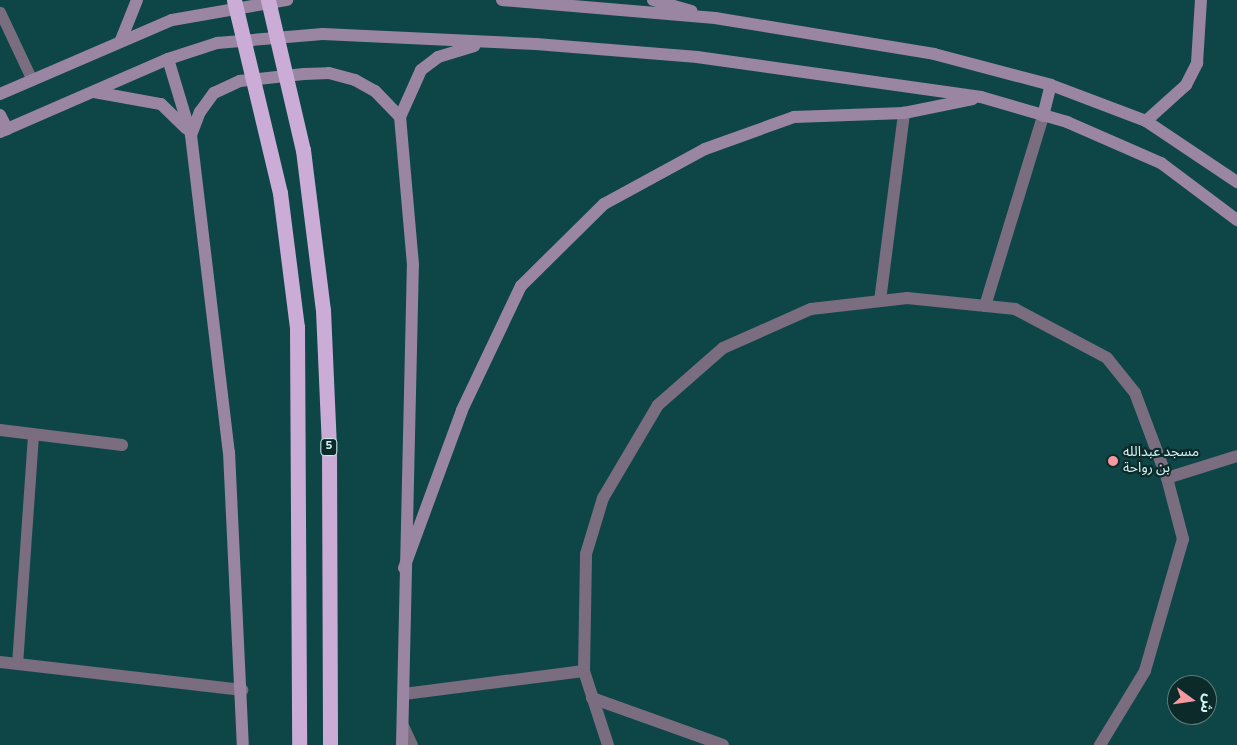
<!DOCTYPE html>
<meta charset="utf-8">
<style>
body{margin:0}
#map{position:relative;width:1237px;height:745px;overflow:hidden;background:#0e4647;font-family:Overpass,"Noto Sans Arabic",sans-serif}
div>[style]{position:absolute}
.lane>*{height:11px;margin:-5.5px;padding:0 5.5px;transform-origin:5.5px;border-radius:5.5px;background:#796d7f}
.street>*{height:12px;margin:-6px;padding:0 6px;transform-origin:6px;border-radius:6px;background:#796d7f}
.secondary>*{height:12px;margin:-6px;padding:0 6px;transform-origin:6px;border-radius:6px;background:#9a86a3}
.highway>*{height:15px;margin:-7.5px;padding:0 7.5px;transform-origin:7.5px;border-radius:7.5px;background:#caacd7}
.dots>*{width:14px;height:14px;translate:-50% -50%;box-sizing:border-box;border:2px solid #0c2a2a;border-radius:50%}
span{translate:-50% -50%;white-space:nowrap;text-align:center;line-height:1.15;-webkit-text-stroke:4.5px #0c2a2a;paint-order:stroke}
.shield-label span{padding:1px 4px;background:#0c2a2a;border:1px solid;border-radius:4px;-webkit-text-stroke-width:0}
.shield-label{font-size:12px;color:#d3f4f4;font-weight:700}
.poi-label{font-size:14px;color:#d3f4f4}
.left{translate:0 -50%;text-align:left}
.north{position:absolute;left:1167px;top:675px;width:50px;height:50px;box-sizing:border-box;background:#0c2a2a;border:1px solid #5c7b7b;border-radius:50%;rotate:104deg;font-size:14px;font-weight:700;line-height:20px;text-align:center;color:#d3f4f4}
.north::after{content:'';display:block;margin:auto;width:18px;height:22px;background:#f49aa0;clip-path:polygon(50% 0,100% 100%,50% 72%,0 100%)}
</style>
<div id="map">
<div class="lane">
<i style="left:0;top:12px;width:75px;rotate:64.8deg"></i>
<i style="left:17px;top:664px;width:231px;rotate:-86deg"></i>
</div>
<div class="street">
<i style="left:880px;top:301px;width:190px;rotate:-82.7deg"></i>
<i style="left:985px;top:306px;width:199px;rotate:-73deg"></i>
<i style="left:0;top:430px;width:123px;rotate:7deg"></i>
<i style="left:1167px;top:478px;width:73px;rotate:-17.4deg"></i>
<i style="left:0;top:662px;width:244px;rotate:6.6deg"></i>
<i style="left:404px;top:694px;width:181px;rotate:-7.3deg"></i>
<i style="left:592px;top:698px;width:139px;rotate:19.7deg"></i>
<i style="left:403px;top:726px;width:21px;rotate:65deg"></i>
<i style="left:608px;top:745px;width:78px;rotate:-108deg"></i>
<i style="left:584px;top:671px;width:117px;rotate:-89deg"></i>
<i style="left:586px;top:554px;width:59px;rotate:-73.1deg"></i>
<i style="left:603px;top:498px;width:108px;rotate:-59.4deg"></i>
<i style="left:658px;top:405px;width:86px;rotate:-41.2deg"></i>
<i style="left:723px;top:348px;width:96px;rotate:-23.9deg"></i>
<i style="left:811px;top:309px;width:97px;rotate:-6.5deg"></i>
<i style="left:907px;top:298px;width:109px;rotate:5.8deg"></i>
<i style="left:1015px;top:309px;width:104px;rotate:28deg"></i>
<i style="left:1107px;top:358px;width:45px;rotate:51.3deg"></i>
<i style="left:1135px;top:393px;width:91px;rotate:69.4deg"></i>
<i style="left:1167px;top:478px;width:63px;rotate:75.3deg"></i>
<i style="left:1183px;top:539px;width:137px;rotate:106.1deg"></i>
<i style="left:1145px;top:671px;width:87px;rotate:121.3deg"></i>
</div>
<div class="secondary">
<i style="left:502px;top:0;width:214px;rotate:4.8deg"></i>
<i style="left:715px;top:18px;width:222px;rotate:9.3deg"></i>
<i style="left:934px;top:54px;width:121px;rotate:14.8deg"></i>
<i style="left:1051px;top:85px;width:102px;rotate:20.8deg"></i>
<i style="left:1146px;top:121px;width:110px;rotate:33.8deg"></i>
<i style="left:653px;top:0;width:40px;rotate:16deg"></i>
<i style="left:121px;top:40px;width:43px;rotate:-68.2deg"></i>
<i style="left:168px;top:59px;width:79px;rotate:73.2deg"></i>
<i style="left:191px;top:135px;width:319px;rotate:83.2deg"></i>
<i style="left:229px;top:452px;width:293px;rotate:87.3deg"></i>
<i style="left:94px;top:92px;width:68px;rotate:10.2deg"></i>
<i style="left:161px;top:104px;width:35px;rotate:44deg"></i>
<i style="left:0;top:94px;width:187px;rotate:-23.3deg"></i>
<i style="left:172px;top:20px;width:117px;rotate:-9.9deg"></i>
<i style="left:0;top:115px;width:16px;rotate:63deg"></i>
<i style="left:1043px;top:116px;width:32px;rotate:-76deg"></i>
<i style="left:1146px;top:121px;width:54px;rotate:-42deg"></i>
<i style="left:1186px;top:85px;width:25px;rotate:-63deg"></i>
<i style="left:1197px;top:63px;width:63px;rotate:-86.4deg"></i>
<i style="left:0;top:132px;width:183px;rotate:-23.5deg"></i>
<i style="left:168px;top:59px;width:52px;rotate:-18.1deg"></i>
<i style="left:217px;top:43px;width:106px;rotate:-4.9deg"></i>
<i style="left:323px;top:34px;width:213px;rotate:2.7deg"></i>
<i style="left:536px;top:44px;width:162px;rotate:4.6deg"></i>
<i style="left:697px;top:57px;width:287px;rotate:8deg"></i>
<i style="left:981px;top:97px;width:90px;rotate:16.2deg"></i>
<i style="left:1067px;top:122px;width:103px;rotate:23.6deg"></i>
<i style="left:1161px;top:163px;width:95px;rotate:36.9deg"></i>
<i style="left:191px;top:135px;width:25px;rotate:-69deg"></i>
<i style="left:200px;top:112px;width:24px;rotate:-54deg"></i>
<i style="left:214px;top:93px;width:29px;rotate:-25deg"></i>
<i style="left:240px;top:81px;width:64px;rotate:-6.2deg"></i>
<i style="left:304px;top:74px;width:25px;rotate:-2deg"></i>
<i style="left:329px;top:73px;width:27px;rotate:15deg"></i>
<i style="left:355px;top:80px;width:23px;rotate:29deg"></i>
<i style="left:375px;top:91px;width:36px;rotate:46deg"></i>
<i style="left:404px;top:568px;width:168px;rotate:-69.8deg"></i>
<i style="left:462px;top:410px;width:137px;rotate:-64.6deg"></i>
<i style="left:521px;top:286px;width:117px;rotate:-44.7deg"></i>
<i style="left:604px;top:204px;width:115px;rotate:-28.6deg"></i>
<i style="left:705px;top:149px;width:95px;rotate:-19.8deg"></i>
<i style="left:794px;top:117px;width:110px;rotate:-2.1deg"></i>
<i style="left:904px;top:113px;width:70px;rotate:-11.5deg"></i>
<i style="left:402px;top:745px;width:480px;rotate:-88.7deg"></i>
<i style="left:413px;top:265px;width:149px;rotate:-95deg"></i>
<i style="left:400px;top:117px;width:51px;rotate:-65.9deg"></i>
<i style="left:421px;top:70px;width:21px;rotate:-37deg"></i>
<i style="left:438px;top:57px;width:38px;rotate:-17deg"></i>
</div>
<div class="highway">
<i style="left:234px;top:0;width:198px;rotate:76.6deg"></i>
<i style="left:280px;top:193px;width:135px;rotate:82.8deg"></i>
<i style="left:297px;top:327px;width:418px;rotate:89.7deg"></i>
<i style="left:268px;top:0;width:154px;rotate:76.9deg"></i>
<i style="left:303px;top:150px;width:161px;rotate:82.9deg"></i>
<i style="left:323px;top:310px;width:138px;rotate:87.5deg"></i>
<i style="left:329px;top:448px;width:297px;rotate:89.8deg"></i>
</div>
<div class="dots">
<i style="left:1113px;top:461px;background:#f49aa0"></i>
</div>
<div class="shield-label">
<span style="left:329px;top:447px">5</span>
</div>
<div class="poi-label">
<span class="left" style="left:1123px;top:461px">مسجد عبدالله<br>بن رواحة</span>
</div>
<div class="north">ش</div>
</div>
